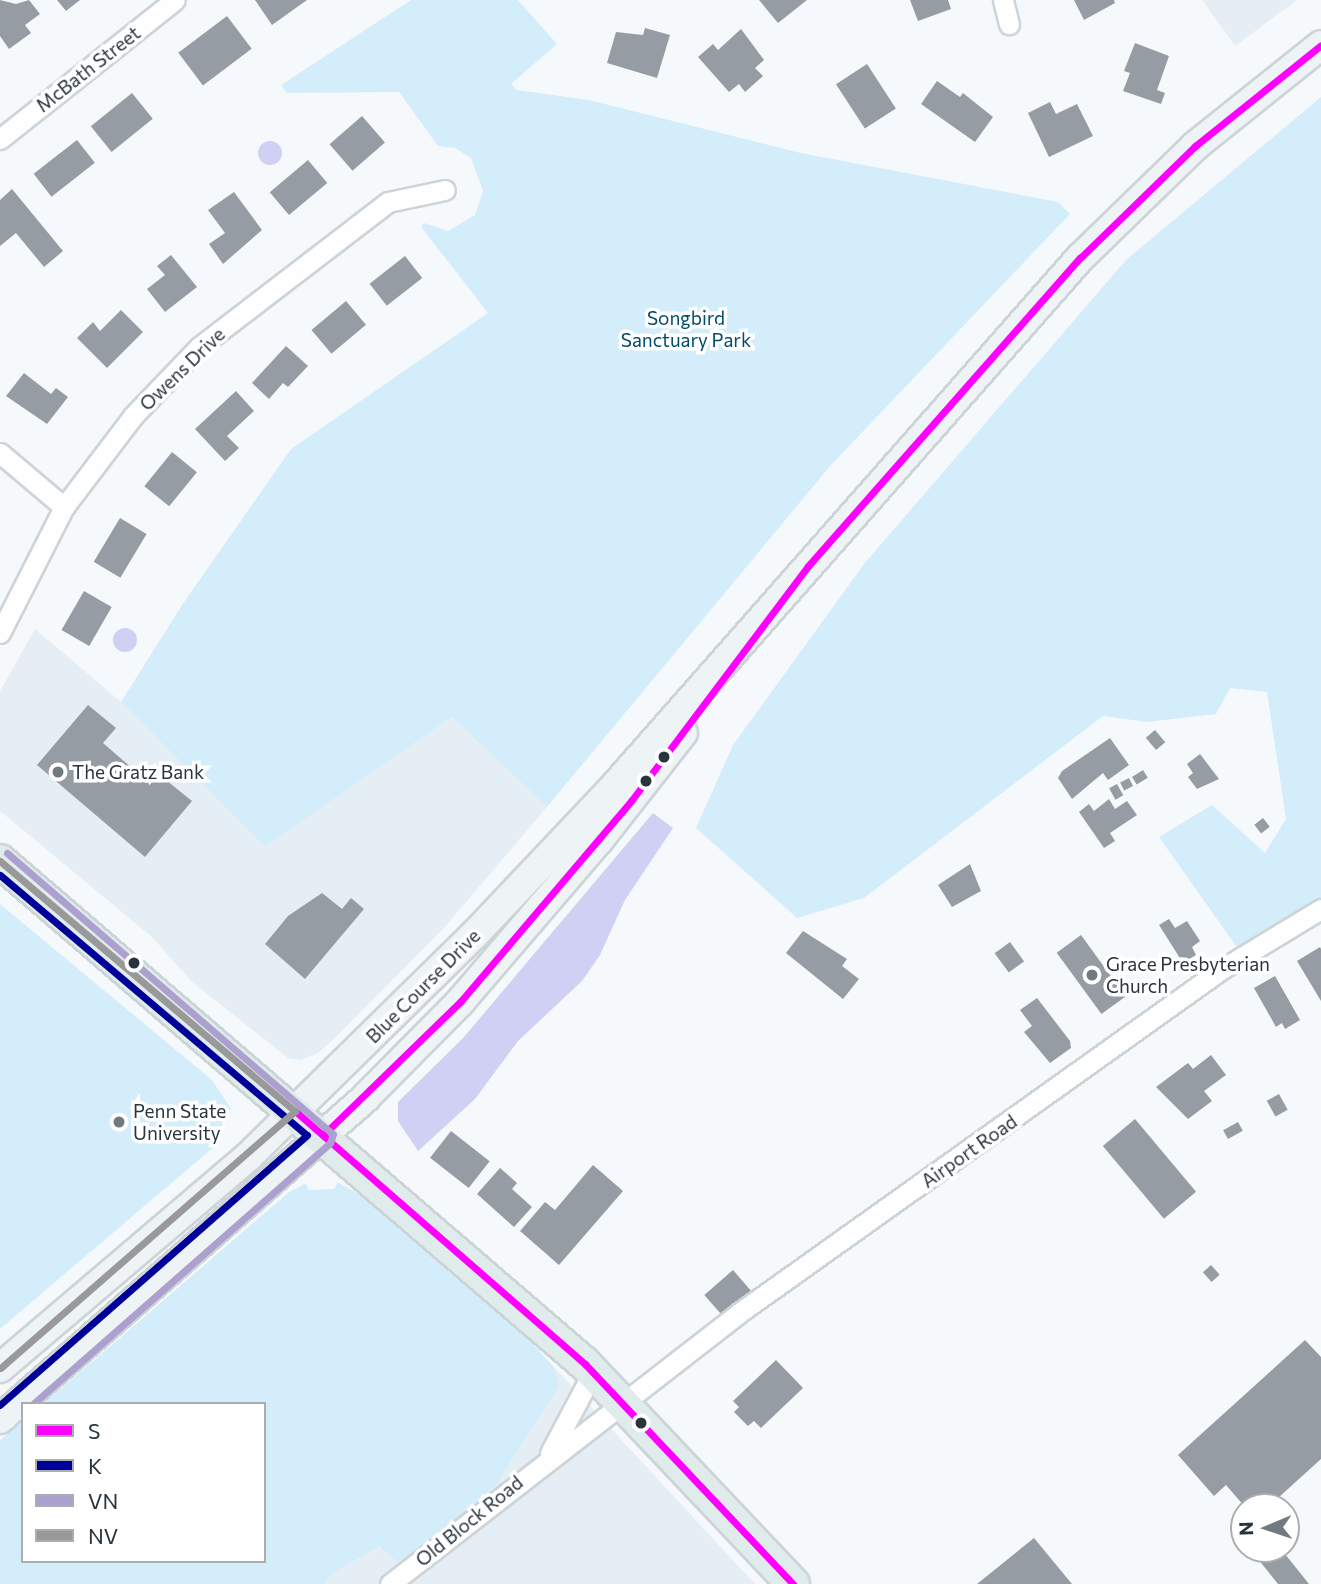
<!DOCTYPE html>
<style>
body{margin:0}
#map{position:relative;width:1321px;height:1584px;overflow:hidden;background:#f6f9fb;font-family:Commissioner,sans-serif}
div>[style]{position:absolute}
.built>*{inset:0;background:#e4eef4}
.green>*{inset:0;background:#d4edfb}
.water>*{inset:0;background:#cfd0f3}
.round{border-radius:50%}
.building>*{inset:0;background:#959ca4;transform-origin:0 0}
.roads{filter:drop-shadow(2px 0 #cdd4d8) drop-shadow(-2px 0 #cdd4d8) drop-shadow(0 2px #cdd4d8) drop-shadow(0 -2px #cdd4d8)}
.street>*{height:19px;margin:-9.5px;padding:0 9.5px;transform-origin:9.5px;border-radius:9.5px;background:#fefefe}
.secondary>*{height:28px;margin:-14px;padding:0 14px;transform-origin:14px;border-radius:14px;background:#eef4f5}
.primary>*{height:32px;margin:-16px;padding:0 16px;transform-origin:16px;border-radius:16px;background:#e0ebec}
.bus-1>*{height:7px;margin:-3.5px;padding:0 3.5px;transform-origin:3.5px;border-radius:3.5px;background:#f0f}
.bus-2>*{height:7px;margin:-3.5px;padding:0 3.5px;transform-origin:3.5px;border-radius:3.5px;background:#009}
.bus-3>*{height:7px;margin:-3.5px;padding:0 3.5px;transform-origin:3.5px;border-radius:3.5px;background:#aca0ce}
.bus-4>*{height:7px;margin:-3.5px;padding:0 3.5px;transform-origin:3.5px;border-radius:3.5px;background:#999}
.dots>*{width:19px;height:19px;translate:-50% -50%;box-sizing:border-box;border:4px solid #fff;border-radius:50%}
span{translate:-50% -50%;white-space:nowrap;text-align:center;line-height:1.15;-webkit-text-stroke:7px #fff;paint-order:stroke}
.street-label{font-size:19px;color:#29353c}
.park-label{font-size:19px;color:#024c69}
.poi-label{font-size:19px;color:#29353c}
.left{translate:0 -50%;text-align:left}
.legend{position:absolute;left:21px;top:1402px;width:245px;height:161px;box-sizing:border-box;background:#fff;border:2px solid #a9aeb1;margin:0;padding:9px 12px;list-style:none;font-size:21px;color:#29353c}
.legend li{display:flex;align-items:center;gap:14px;height:35px}
.legend b{width:35px;border:2px solid #a9aeb1}
.north{position:absolute;left:1230px;top:1493px;width:70px;height:70px;box-sizing:border-box;background:#fff;border:2px solid #a9aeb1;border-radius:50%;rotate:268deg;font-size:19px;font-weight:700;line-height:28px;text-align:center;color:#29353c}
.north::after{content:'';display:block;margin:auto;width:24px;height:32px;background:#717a7f;clip-path:polygon(50% 0,100% 100%,50% 72%,0 100%)}
</style>
<div id="map">
<div class="built">
<i style="clip-path:polygon(1202px 0,1297px 0,1235px 46px)"></i>
<i style="clip-path:polygon(35px 629px,121px 702px,265px 847px,452px 717px,547px 807px,443px 929px,335px 1038px,318px 1053px,301px 1060px,288px 1058px,192px 982px,152px 937px,0 811px,0 691px)"></i>
<i style="clip-path:polygon(555px 1368px,755px 1584px,325px 1584px,333px 1573px,496px 1485px,559px 1387px)"></i>
</div>
<div class="green">
<i style="clip-path:polygon(411px 0,518px 0,557px 44px,511px 84px,517px 90px,589px 100px,801px 153px,1058px 202px,1070px 214px,831px 465px,547px 807px,452px 717px,265px 847px,121px 702px,182px 605px,291px 449px,488px 313px,421px 227px,424px 223px,448px 231px,475px 215px,483px 191px,471px 158px,455px 148px,438px 146px,399px 92px,287px 93px,281px 85px)"></i>
<i style="clip-path:polygon(1321px 97px,1321px 912px,1243px 956px,1159px 837px,1212px 805px,1265px 853px,1286px 819px,1267px 692px,1230px 688px,1216px 714px,1147px 722px,1103px 716px,864px 898px,797px 918px,696px 828px,733px 745px,864px 564px,1126px 260px)"></i>
<i style="clip-path:polygon(0 904px,212px 1080px,231px 1109px,223px 1112px,221px 1138px,215px 1146px,0 1329px)"></i>
<i style="clip-path:polygon(337px 1182px,363px 1196px,524px 1335px,555px 1368px,559px 1387px,496px 1485px,400px 1564px,380px 1547px,333px 1573px,325px 1584px,0 1584px,0 1440px,23px 1421px,23px 1561px,264px 1561px,264px 1404px,43px 1404px,288px 1193px,306px 1183px,308px 1190px,335px 1189px)"></i>
</div>
<div class="water">
<i class="round" style="left:258px;top:141px;width:24px;height:24px"></i>
<i class="round" style="left:113px;top:628px;width:24px;height:24px"></i>
<i style="clip-path:polygon(653px 813px,673px 828px,625px 900px,600px 955px,582px 981px,518px 1041px,475px 1099px,418px 1151px,398px 1121px,398px 1102px,464px 1037px)"></i>
</div>
<div class="building">
<i style="clip-path:polygon(0 0,16px 4px,29px 0,40px 14px,25px 25px,31px 33px,9px 49px,0 36px)"></i>
<i style="clip-path:polygon(57px 0,80px 0,66px 11px)"></i>
<i style="clip-path:polygon(255px 0,307px 0,272px 25px)"></i>
<i style="clip-path:polygon(759px 0,807px 0,778px 23px)"></i>
<i style="clip-path:polygon(910px 0,948px 0,951px 9px,918px 21px)"></i>
<i style="clip-path:polygon(1074px 0,1114px 0,1115px 3px,1084px 20px)"></i>
<i style="left:227px;top:16px;width:41px;height:61px;rotate:53deg"></i>
<i style="clip-path:polygon(645px 28px,670px 35px,657px 78px,607px 63px,616px 32px,643px 35px)"></i>
<i style="clip-path:polygon(741px 29px,764px 60px,755px 68px,763px 76px,745px 92px,739px 84px,729px 92px,698px 57px,713px 44px,718px 50px)"></i>
<i style="clip-path:polygon(1135px 43px,1169px 56px,1157px 90px,1165px 93px,1161px 104px,1123px 91px,1130px 73px,1124px 71px)"></i>
<i style="left:867px;top:64px;width:53px;height:37px;rotate:57deg"></i>
<i style="clip-path:polygon(937px 81px,960px 97px,963px 93px,993px 117px,975px 142px,921px 104px)"></i>
<i style="left:132px;top:93px;width:33px;height:53px;rotate:51deg"></i>
<i style="clip-path:polygon(1050px 102px,1056px 114px,1077px 104px,1093px 136px,1049px 157px,1028px 113px)"></i>
<i style="left:362px;top:116px;width:35px;height:43px;rotate:49deg"></i>
<i style="left:77px;top:140px;width:29px;height:55px;rotate:52deg"></i>
<i style="left:308px;top:160px;width:30px;height:50px;rotate:50deg"></i>
<i style="clip-path:polygon(12px 189px,63px 251px,44px 267px,16px 233px,0 246px,0 200px)"></i>
<i style="clip-path:polygon(234px 192px,262px 230px,223px 264px,209px 244px,225px 233px,208px 210px)"></i>
<i style="clip-path:polygon(171px 255px,197px 287px,165px 312px,147px 289px,165px 275px,157px 266px)"></i>
<i style="left:405px;top:256px;width:28px;height:45px;rotate:52deg"></i>
<i style="left:346px;top:301px;width:31px;height:45px;rotate:50deg"></i>
<i style="clip-path:polygon(121px 310px,143px 332px,107px 368px,77px 338px,93px 322px,100px 331px)"></i>
<i style="clip-path:polygon(286px 346px,308px 366px,288px 387px,283px 383px,269px 399px,252px 383px)"></i>
<i style="clip-path:polygon(24px 373px,51px 394px,56px 388px,68px 397px,47px 424px,6px 396px)"></i>
<i style="clip-path:polygon(236px 391px,254px 411px,227px 436px,239px 448px,225px 461px,195px 429px)"></i>
<i style="left:172px;top:452px;width:32px;height:44px;rotate:39deg"></i>
<i style="left:120px;top:518px;width:31px;height:51px;rotate:31deg"></i>
<i style="left:84px;top:591px;width:32px;height:45px;rotate:30deg"></i>
<i style="clip-path:polygon(88px 705px,116px 728px,103px 743px,148px 782px,156px 772px,192px 801px,145px 857px,37px 765px)"></i>
<i style="left:1155px;top:730px;width:16px;height:12px;rotate:50deg"></i>
<i style="clip-path:polygon(1110px 738px,1129px 765px,1108px 780px,1103px 773px,1072px 799px,1058px 778px,1062px 771px)"></i>
<i style="clip-path:polygon(1200px 754px,1219px 779px,1197px 789px,1188px 777px,1193px 773px,1187px 764px)"></i>
<i style="left:1143px;top:770px;width:9px;height:13px;rotate:58deg"></i>
<i style="left:1129px;top:778px;width:9px;height:10px;rotate:63deg"></i>
<i style="left:1117px;top:784px;width:13px;height:9px;rotate:61deg"></i>
<i style="clip-path:polygon(1109px 799px,1115px 809px,1127px 801px,1137px 815px,1110px 833px,1115px 841px,1104px 848px,1079px 812px,1089px 804px,1094px 811px)"></i>
<i style="left:1263px;top:818px;width:11px;height:11px;rotate:52deg"></i>
<i style="clip-path:polygon(970px 864px,981px 891px,952px 907px,938px 885px)"></i>
<i style="clip-path:polygon(322px 893px,342px 909px,351px 898px,364px 909px,305px 979px,265px 944px,288px 916px)"></i>
<i style="clip-path:polygon(1169px 919px,1175px 928px,1187px 921px,1200px 941px,1192px 947px,1196px 955px,1183px 963px,1159px 925px)"></i>
<i style="clip-path:polygon(803px 931px,847px 959px,842px 966px,859px 979px,843px 999px,786px 953px)"></i>
<i style="left:1081px;top:935px;width:76px;height:30px;rotate:54deg"></i>
<i style="left:1010px;top:942px;width:24px;height:19px;rotate:54deg"></i>
<i style="clip-path:polygon(1320px 947px,1321px 949px,1321px 1001px,1297px 961px)"></i>
<i style="clip-path:polygon(1275px 976px,1300px 1020px,1285px 1029px,1282px 1023px,1276px 1027px,1254px 988px)"></i>
<i style="clip-path:polygon(1037px 998px,1070px 1041px,1071px 1048px,1050px 1063px,1024px 1032px,1032px 1026px,1020px 1010px)"></i>
<i style="clip-path:polygon(1211px 1055px,1226px 1075px,1204px 1091px,1212px 1101px,1188px 1119px,1156px 1087px,1188px 1063px,1193px 1069px)"></i>
<i style="left:1279px;top:1094px;width:18px;height:14px;rotate:61deg"></i>
<i style="left:1135px;top:1119px;width:95px;height:42px;rotate:50deg"></i>
<i style="left:1238px;top:1122px;width:10px;height:17px;rotate:61deg"></i>
<i style="left:451px;top:1131px;width:49px;height:34px;rotate:38deg"></i>
<i style="clip-path:polygon(593px 1165px,623px 1191px,559px 1265px,520px 1231px,545px 1202px,555px 1210px)"></i>
<i style="clip-path:polygon(500px 1168px,517px 1183px,512px 1189px,532px 1207px,514px 1227px,477px 1194px)"></i>
<i style="left:1211px;top:1265px;width:13px;height:11px;rotate:48deg"></i>
<i style="left:733px;top:1270px;width:30px;height:38px;rotate:49deg"></i>
<i style="clip-path:polygon(1305px 1340px,1321px 1357px,1321px 1459px,1268px 1507px,1245px 1507px,1226px 1485px,1214px 1496px,1178px 1455px)"></i>
<i style="clip-path:polygon(776px 1360px,803px 1388px,761px 1428px,754px 1421px,748px 1426px,734px 1412px,739px 1407px,733px 1401px)"></i>
<i style="clip-path:polygon(1034px 1538px,1072px 1584px,977px 1584px)"></i>
<i style="clip-path:polygon(1250px 1549px,1281px 1549px,1309px 1584px,1278px 1584px)"></i>
</div>
<div class="roads">
<div class="street">
<i style="left:1003px;top:0;width:25px;rotate:76deg"></i>
<i style="left:0;top:139px;width:223px;rotate:-38.5deg"></i>
<i style="left:0;top:453px;width:84px;rotate:40.2deg"></i>
<i style="left:0;top:633px;width:141px;rotate:-63.1deg"></i>
<i style="left:64px;top:507px;width:114px;rotate:-52.8deg"></i>
<i style="left:133px;top:416px;width:95px;rotate:-46.3deg"></i>
<i style="left:199px;top:347px;width:238px;rotate:-37.5deg"></i>
<i style="left:388px;top:202px;width:58px;rotate:-11.9deg"></i>
<i style="left:550px;top:1453px;width:92px;rotate:-62deg"></i>
<i style="left:390px;top:1584px;width:442px;rotate:-37.8deg"></i>
<i style="left:739px;top:1313px;width:593px;rotate:-35.46deg"></i>
<i style="left:1222px;top:969px;width:116px;rotate:-31.2deg"></i>
</div>
<div class="secondary">
<i style="left:0;top:1368px;width:327px;rotate:-40.4deg"></i>
<i style="left:249px;top:1156px;width:318px;rotate:-44.5deg"></i>
<i style="left:476px;top:933px;width:199px;rotate:-46.6deg"></i>
<i style="left:613px;top:788px;width:706px;rotate:-48.62deg"></i>
<i style="left:1080px;top:258px;width:161px;rotate:-44.2deg"></i>
<i style="left:1195px;top:146px;width:161px;rotate:-38.7deg"></i>
<i style="left:0;top:1419px;width:487px;rotate:-41.3deg"></i>
<i style="left:366px;top:1097px;width:134px;rotate:-45.3deg"></i>
<i style="left:460px;top:1002px;width:213px;rotate:-49.4deg"></i>
<i style="left:599px;top:840px;width:136px;rotate:-51.9deg"></i>
</div>
<div class="primary">
<i style="left:0;top:861px;width:772px;rotate:40.69deg"></i>
<i style="left:585px;top:1364px;width:303px;rotate:46.6deg"></i>
</div>
</div>
<div class="bus-1">
<i style="left:295px;top:1111px;width:385px;rotate:41.1deg"></i>
<i style="left:585px;top:1364px;width:303px;rotate:46.6deg"></i>
<i style="left:323px;top:1135px;width:191px;rotate:-44.2deg"></i>
<i style="left:460px;top:1002px;width:264px;rotate:-49.6deg"></i>
<i style="left:631px;top:801px;width:294px;rotate:-53deg"></i>
<i style="left:808px;top:566px;width:411px;rotate:-48.6deg"></i>
<i style="left:1080px;top:258px;width:161px;rotate:-44.2deg"></i>
<i style="left:1195px;top:146px;width:161px;rotate:-38.7deg"></i>
</div>
<div class="bus-2">
<i style="left:0;top:875px;width:402px;rotate:40.3deg"></i>
<i style="left:307px;top:1135px;width:409px;rotate:138.7deg"></i>
</div>
<div class="bus-3">
<i style="left:7px;top:853px;width:430px;rotate:40.8deg"></i>
<i style="left:333px;top:1134px;width:9px;rotate:108deg"></i>
<i style="left:330px;top:1143px;width:395px;rotate:138.7deg"></i>
</div>
<div class="bus-4">
<i style="left:0;top:861px;width:387px;rotate:40.3deg"></i>
<i style="left:295px;top:1111px;width:391px;rotate:138.9deg"></i>
</div>
<div class="dots">
<i style="left:664px;top:757px;background:#29353c"></i>
<i style="left:58px;top:772px;background:#717a7f"></i>
<i style="left:646px;top:781px;background:#29353c"></i>
<i style="left:134px;top:963px;background:#29353c"></i>
<i style="left:1092px;top:975px;background:#717a7f"></i>
<i style="left:119px;top:1122px;background:#717a7f"></i>
<i style="left:641px;top:1423px;background:#29353c"></i>
</div>
<div class="street-label">
<span style="left:88px;top:69px;rotate:-38deg">McBath Street</span>
<span style="left:182px;top:369px;rotate:-44deg">Owens Drive</span>
<span style="left:423px;top:986px;rotate:-45deg">Blue Course Drive</span>
<span style="left:969px;top:1151px;rotate:-35deg">Airport Road</span>
<span style="left:469px;top:1521px;rotate:-39deg">Old Block Road</span>
</div>
<div class="park-label">
<span style="left:686px;top:329px">Songbird<br>Sanctuary Park</span>
</div>
<div class="poi-label">
<span class="left" style="left:72px;top:772px">The Gratz Bank</span>
<span class="left" style="left:1106px;top:975px">Grace Presbyterian<br>Church</span>
<span class="left" style="left:133px;top:1122px">Penn State<br>University</span>
</div>
<ul class="legend">
<li><b style="height:9px;background:#f0f"></b>S</li>
<li><b style="height:9px;background:#009"></b>K</li>
<li><b style="height:9px;background:#aca0ce"></b>VN</li>
<li><b style="height:9px;background:#999"></b>NV</li>
</ul>
<div class="north">N</div>
</div>
